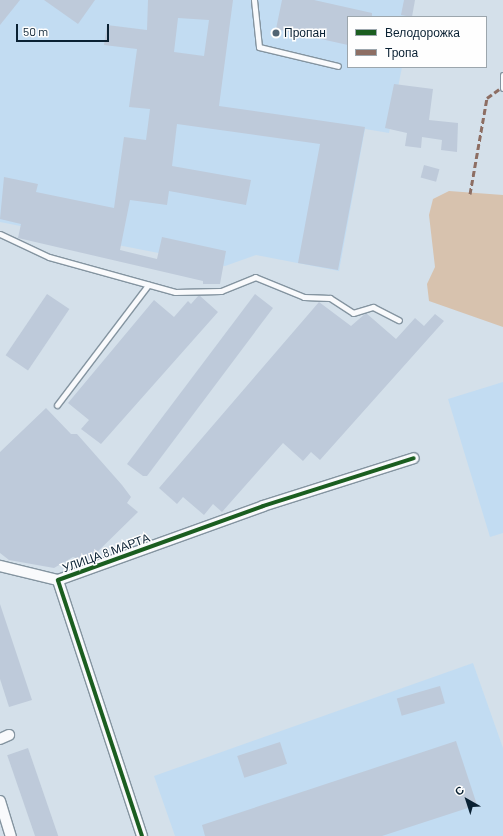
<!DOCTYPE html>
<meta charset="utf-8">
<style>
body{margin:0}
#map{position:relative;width:503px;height:836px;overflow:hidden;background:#d4e0ea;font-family:Barlow,sans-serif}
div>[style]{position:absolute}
.built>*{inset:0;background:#c2dcf2}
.green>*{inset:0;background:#d7c2ae}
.building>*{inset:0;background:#becada;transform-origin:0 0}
.roads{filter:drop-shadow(1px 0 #8494a0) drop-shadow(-1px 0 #8494a0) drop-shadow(0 1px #8494a0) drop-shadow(0 -1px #8494a0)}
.service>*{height:5px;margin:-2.5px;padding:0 2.5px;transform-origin:2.5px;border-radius:2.5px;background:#f9fafc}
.minor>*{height:10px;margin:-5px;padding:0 5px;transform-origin:5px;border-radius:5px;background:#f9fafc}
.quiet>*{height:3px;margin-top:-1.5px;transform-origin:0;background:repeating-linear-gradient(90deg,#8d6e63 0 6px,transparent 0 9px)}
.cycleway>*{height:4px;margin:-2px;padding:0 2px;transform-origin:2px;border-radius:2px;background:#1b5e20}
.dots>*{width:11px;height:11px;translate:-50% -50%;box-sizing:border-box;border:2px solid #fefefe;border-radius:50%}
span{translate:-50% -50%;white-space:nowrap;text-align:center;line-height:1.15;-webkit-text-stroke:3px #fefefe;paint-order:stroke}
.poi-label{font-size:12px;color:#0a2133}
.left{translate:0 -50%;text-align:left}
.street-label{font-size:12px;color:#0a2133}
.legend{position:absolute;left:347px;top:16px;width:140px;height:52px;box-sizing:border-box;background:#fefefe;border:1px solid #9ca6ad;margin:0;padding:5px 7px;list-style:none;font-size:12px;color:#0a2133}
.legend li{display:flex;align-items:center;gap:8px;height:20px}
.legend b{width:20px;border:1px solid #9ca6ad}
.north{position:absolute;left:447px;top:780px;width:40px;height:40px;-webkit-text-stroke:3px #fefefe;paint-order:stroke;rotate:321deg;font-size:11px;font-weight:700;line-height:16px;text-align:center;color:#0a2133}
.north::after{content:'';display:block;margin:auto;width:14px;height:18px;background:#0a2133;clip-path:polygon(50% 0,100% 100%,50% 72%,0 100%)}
.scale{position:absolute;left:16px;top:24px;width:93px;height:18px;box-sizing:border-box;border:2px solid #0a2133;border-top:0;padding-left:5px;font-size:12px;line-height:14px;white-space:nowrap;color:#0a2133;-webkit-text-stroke:3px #fefefe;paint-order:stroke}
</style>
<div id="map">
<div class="built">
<i style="clip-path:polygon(0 0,414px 0,411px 17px,348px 17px,348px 67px,402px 67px,389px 133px,365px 129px,339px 271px,256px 255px,225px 266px,0 222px)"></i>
<i style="clip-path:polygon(503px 382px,503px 533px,490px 537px,448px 399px)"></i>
<i style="clip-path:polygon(473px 663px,503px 748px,503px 836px,175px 836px,154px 776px)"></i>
</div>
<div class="green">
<i style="clip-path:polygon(449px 191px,503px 195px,503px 327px,429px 301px,427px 284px,435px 267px,429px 215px,433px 199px)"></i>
</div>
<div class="building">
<i style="clip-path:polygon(0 0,20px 0,0 25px)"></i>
<i style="clip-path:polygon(44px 0,95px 0,78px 24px)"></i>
<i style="clip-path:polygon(evenodd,148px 0,233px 0,219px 106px,365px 127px,338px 270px,298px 263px,320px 144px,177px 124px,172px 166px,251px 180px,246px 205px,169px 191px,167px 205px,130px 200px,120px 250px,157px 259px,162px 237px,226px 251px,220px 284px,203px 284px,203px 281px,18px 238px,21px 224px,0 219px,4px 177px,38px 184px,36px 192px,114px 208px,124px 137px,146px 140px,150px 109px,129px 107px,137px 49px,104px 45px,107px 25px,147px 30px,148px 0,178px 18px,209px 20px,204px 56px,174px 52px,178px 18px)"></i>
<i style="clip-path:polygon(282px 0,314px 0,372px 13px,372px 17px,348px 17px,348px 45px,276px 29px)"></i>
<i style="clip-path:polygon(404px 0,415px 0,412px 17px,401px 15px)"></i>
<i style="clip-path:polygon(394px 84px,433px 89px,429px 120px,458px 123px,457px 152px,441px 150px,442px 140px,422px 137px,421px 148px,405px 146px,407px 133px,385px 128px)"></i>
<i style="left:424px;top:165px;width:16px;height:13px;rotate:15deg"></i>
<i style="left:47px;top:294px;width:27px;height:74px;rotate:34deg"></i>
<i style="clip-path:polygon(255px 294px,273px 308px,147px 476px,143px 476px,127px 464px)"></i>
<i style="clip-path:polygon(199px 295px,218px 312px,101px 444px,81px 429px,89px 420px,68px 403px,154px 300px,174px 317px,188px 301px,191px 304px)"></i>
<i style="clip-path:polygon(319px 302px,351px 326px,366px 313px,396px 339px,415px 318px,424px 326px,435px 314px,444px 321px,320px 460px,311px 452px,303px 461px,283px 443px,222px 512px,213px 504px,204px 515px,183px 497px,177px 504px,159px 488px)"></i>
<i style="clip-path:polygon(46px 408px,71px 434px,77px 434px,122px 485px,131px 497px,127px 503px,138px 512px,87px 562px,73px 557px,54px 568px,9px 560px,0 553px,0 452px)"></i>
<i style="clip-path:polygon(0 604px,32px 700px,9px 707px,0 679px)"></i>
<i style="left:440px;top:686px;width:18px;height:45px;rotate:74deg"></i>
<i style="clip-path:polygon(456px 741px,477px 805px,382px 836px,205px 836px,202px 825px)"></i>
<i style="left:280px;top:742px;width:23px;height:45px;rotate:72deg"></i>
<i style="left:28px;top:748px;width:93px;height:22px;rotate:71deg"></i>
</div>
<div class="roads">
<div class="service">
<i style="left:254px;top:0;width:47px;rotate:83.9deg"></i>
<i style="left:259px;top:47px;width:81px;rotate:13.5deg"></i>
<i style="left:503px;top:75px;width:13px;rotate:90deg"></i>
<i style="left:0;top:234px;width:54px;rotate:25.1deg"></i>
<i style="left:49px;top:257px;width:131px;rotate:15.5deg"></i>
<i style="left:175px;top:292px;width:46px;rotate:-1.2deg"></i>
<i style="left:221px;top:291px;width:37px;rotate:-22deg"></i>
<i style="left:255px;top:277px;width:53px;rotate:22.2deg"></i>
<i style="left:304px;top:297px;width:26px;rotate:2deg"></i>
<i style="left:330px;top:298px;width:27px;rotate:33deg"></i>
<i style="left:353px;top:313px;width:21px;rotate:-17deg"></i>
<i style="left:373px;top:307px;width:29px;rotate:27deg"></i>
<i style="left:57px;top:405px;width:151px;rotate:-52.8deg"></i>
</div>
<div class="minor">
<i style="left:0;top:566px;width:60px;rotate:13.6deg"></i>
<i style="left:0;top:739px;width:10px;rotate:-24deg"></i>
<i style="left:0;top:801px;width:37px;rotate:73deg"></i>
<i style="left:142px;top:836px;width:269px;rotate:-108.2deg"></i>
<i style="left:58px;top:580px;width:218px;rotate:-19.8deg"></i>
<i style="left:263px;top:506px;width:158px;rotate:-17.6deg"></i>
</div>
</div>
<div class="quiet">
<i style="left:470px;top:194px;width:97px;rotate:-80deg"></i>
<i style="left:487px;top:98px;width:17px;rotate:-36deg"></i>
</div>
<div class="cycleway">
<i style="left:142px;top:836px;width:269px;rotate:-108.2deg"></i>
<i style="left:58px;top:580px;width:218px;rotate:-19.8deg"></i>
<i style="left:263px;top:506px;width:158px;rotate:-17.6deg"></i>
</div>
<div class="dots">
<i style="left:276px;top:33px;background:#516473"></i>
</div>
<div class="poi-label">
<span class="left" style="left:284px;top:33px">Пропан</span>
</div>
<div class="street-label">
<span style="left:106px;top:553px;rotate:-20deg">УЛИЦА 8 МАРТА</span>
</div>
<ul class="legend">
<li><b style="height:5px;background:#1b5e20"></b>Велодорожка</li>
<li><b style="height:5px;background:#8d6e63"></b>Тропа</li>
</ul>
<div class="north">С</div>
<div class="scale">50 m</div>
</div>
